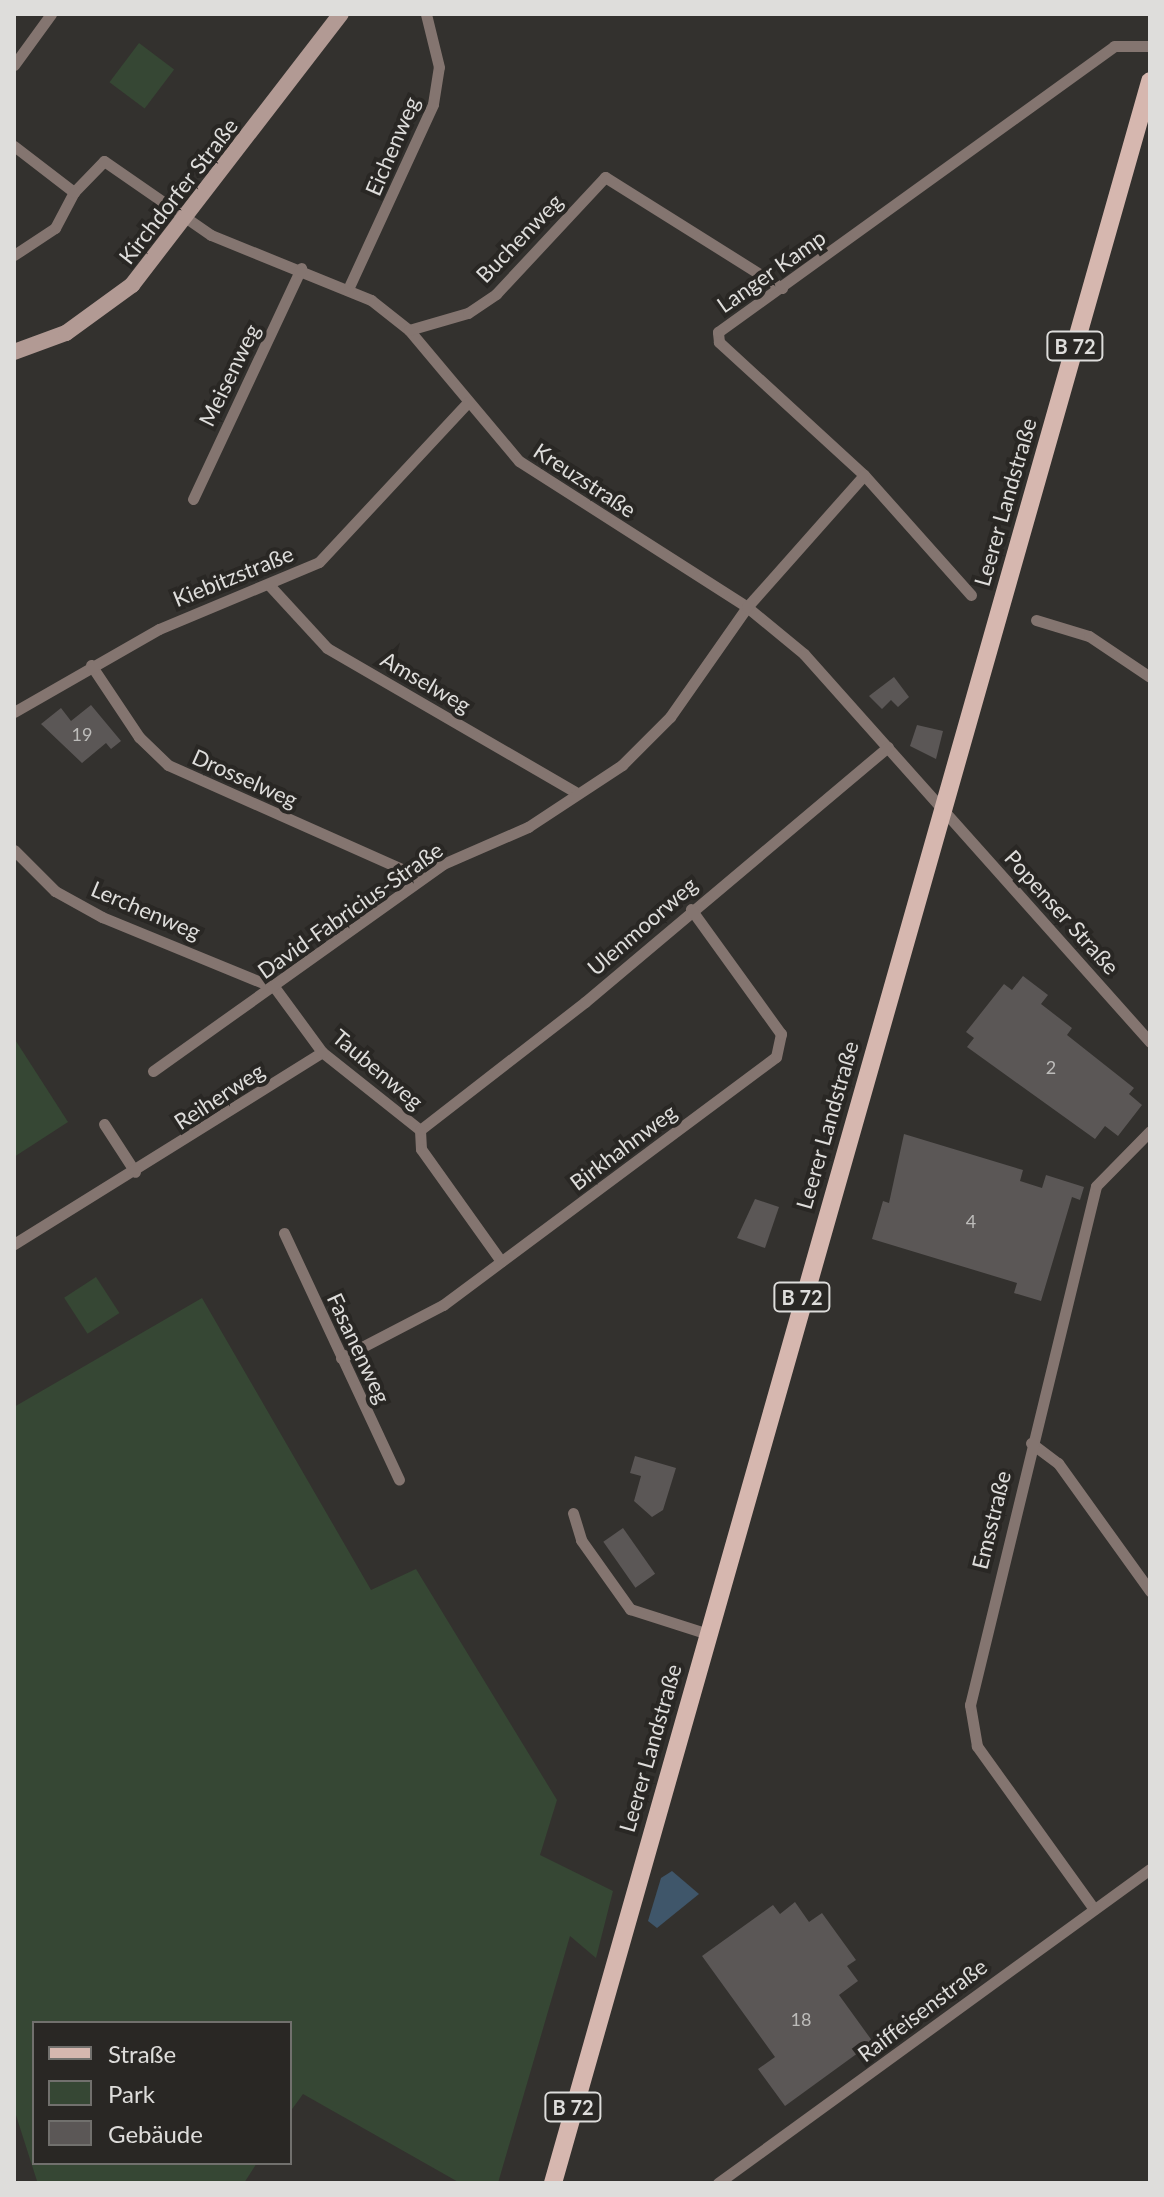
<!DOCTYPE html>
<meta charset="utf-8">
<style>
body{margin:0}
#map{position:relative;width:1164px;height:2197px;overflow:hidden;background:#33312e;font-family:Lato,sans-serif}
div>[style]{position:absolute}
.green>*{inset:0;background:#364734;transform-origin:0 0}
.water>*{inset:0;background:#3f566a}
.building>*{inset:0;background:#5b5756;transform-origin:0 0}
.street>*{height:11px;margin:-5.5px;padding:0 5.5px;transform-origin:5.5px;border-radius:5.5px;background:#847570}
.secondary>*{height:16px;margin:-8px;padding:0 8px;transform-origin:8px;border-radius:8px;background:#b29a94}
.primary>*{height:18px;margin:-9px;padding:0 9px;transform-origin:9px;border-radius:9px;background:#d6b7af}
span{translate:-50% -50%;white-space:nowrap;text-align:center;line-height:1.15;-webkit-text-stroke:8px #292724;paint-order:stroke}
.number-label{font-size:18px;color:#bdbcba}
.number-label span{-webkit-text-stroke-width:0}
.shield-label span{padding:2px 6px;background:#292724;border:2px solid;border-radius:6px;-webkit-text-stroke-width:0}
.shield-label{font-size:20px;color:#dedddb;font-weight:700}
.street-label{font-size:22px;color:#dedddb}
.frame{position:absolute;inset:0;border:16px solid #dedddb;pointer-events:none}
.legend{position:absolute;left:32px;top:2021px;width:260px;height:144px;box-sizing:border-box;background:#292724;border:2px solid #71706d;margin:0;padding:10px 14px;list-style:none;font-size:24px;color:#dedddb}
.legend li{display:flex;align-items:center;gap:16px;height:40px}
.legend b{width:40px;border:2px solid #71706d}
</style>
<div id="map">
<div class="green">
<i style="left:139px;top:43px;width:44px;height:49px;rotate:37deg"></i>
<i style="clip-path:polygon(14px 1038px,68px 1122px,14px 1157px)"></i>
<i style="left:96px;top:1277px;width:43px;height:38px;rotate:57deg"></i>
<i style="clip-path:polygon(202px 1298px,371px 1590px,416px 1569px,557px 1800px,540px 1855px,613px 1891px,596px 1958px,570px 1936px,498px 2183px,460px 2183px,303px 2094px,290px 2112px,290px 2023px,34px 2023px,34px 2163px,257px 2163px,244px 2183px,37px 2181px,14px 2109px,14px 1407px)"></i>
</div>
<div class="water">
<i style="clip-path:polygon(672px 1871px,699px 1894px,657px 1928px,648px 1921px,661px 1878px)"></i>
</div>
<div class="building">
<i style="clip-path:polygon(894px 677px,909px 697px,898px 707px,891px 700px,882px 709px,869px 696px)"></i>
<i style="clip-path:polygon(91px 705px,121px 741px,111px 749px,106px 743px,82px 763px,41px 724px,61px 708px,71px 721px)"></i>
<i style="clip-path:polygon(917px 725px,943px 731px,936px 759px,910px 746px)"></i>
<i style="clip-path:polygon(1023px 976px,1048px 995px,1041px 1004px,1072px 1028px,1067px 1035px,1134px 1088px,1129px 1094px,1142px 1105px,1118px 1136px,1105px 1126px,1095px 1139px,967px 1047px,974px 1038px,966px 1032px,1004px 984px,1012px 990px)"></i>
<i style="clip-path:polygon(904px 1134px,1023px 1170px,1020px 1181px,1042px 1188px,1046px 1175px,1084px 1187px,1080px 1200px,1072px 1197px,1041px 1301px,1014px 1293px,1017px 1283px,872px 1239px,883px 1201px,889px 1203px)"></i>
<i style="clip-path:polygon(755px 1199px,779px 1207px,765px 1248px,737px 1238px)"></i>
<i style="clip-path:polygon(635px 1456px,676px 1468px,663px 1510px,652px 1517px,634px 1501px,641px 1476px,630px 1473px)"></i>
<i style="left:623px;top:1528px;width:56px;height:24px;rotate:55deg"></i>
<i style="clip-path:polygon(795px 1902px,809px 1922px,822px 1913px,856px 1960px,847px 1966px,858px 1981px,839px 1995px,873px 2042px,785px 2106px,758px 2069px,775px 2057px,702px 1956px,773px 1905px,780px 1914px)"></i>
</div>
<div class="street">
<i style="left:14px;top:65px;width:63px;rotate:-54deg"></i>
<i style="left:14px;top:146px;width:76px;rotate:37.5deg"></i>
<i style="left:14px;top:255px;width:49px;rotate:-33.4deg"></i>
<i style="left:55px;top:228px;width:41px;rotate:-62.2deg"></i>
<i style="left:74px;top:192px;width:43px;rotate:-45.9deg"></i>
<i style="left:104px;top:161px;width:130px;rotate:34.7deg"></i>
<i style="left:211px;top:235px;width:173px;rotate:22.1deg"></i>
<i style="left:371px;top:300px;width:48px;rotate:38.3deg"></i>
<i style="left:409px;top:330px;width:171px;rotate:50deg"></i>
<i style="left:519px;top:461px;width:271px;rotate:32.6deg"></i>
<i style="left:747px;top:607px;width:74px;rotate:39.5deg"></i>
<i style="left:804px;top:654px;width:520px;rotate:48.27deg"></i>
<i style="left:349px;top:287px;width:201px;rotate:-65.3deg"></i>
<i style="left:433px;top:104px;width:37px;rotate:-81deg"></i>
<i style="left:439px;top:67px;width:55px;rotate:-103.8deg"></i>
<i style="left:409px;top:330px;width:61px;rotate:-16.1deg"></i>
<i style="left:468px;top:313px;width:34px;rotate:-34deg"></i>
<i style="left:496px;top:294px;width:160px;rotate:-47deg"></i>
<i style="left:605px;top:177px;width:209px;rotate:32.1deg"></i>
<i style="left:193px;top:499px;width:255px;rotate:-64.9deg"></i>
<i style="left:270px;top:586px;width:84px;rotate:47.4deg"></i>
<i style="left:327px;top:648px;width:289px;rotate:30.1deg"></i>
<i style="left:971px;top:595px;width:161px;rotate:-131.7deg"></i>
<i style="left:864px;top:475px;width:197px;rotate:-137.5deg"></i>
<i style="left:719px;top:342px;width:10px;rotate:-96deg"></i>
<i style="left:718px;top:332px;width:488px;rotate:-35.8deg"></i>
<i style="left:1114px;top:46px;width:36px"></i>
<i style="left:1036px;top:620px;width:55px;rotate:16.8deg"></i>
<i style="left:1089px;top:636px;width:73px;rotate:33.9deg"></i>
<i style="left:91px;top:665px;width:87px;rotate:56.3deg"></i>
<i style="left:139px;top:737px;width:40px;rotate:44deg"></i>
<i style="left:168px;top:765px;width:278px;rotate:24deg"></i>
<i style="left:14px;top:712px;width:167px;rotate:-29.8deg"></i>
<i style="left:159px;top:629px;width:173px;rotate:-22.7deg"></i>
<i style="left:319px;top:562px;width:219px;rotate:-47deg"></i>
<i style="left:14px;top:850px;width:58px;rotate:45deg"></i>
<i style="left:55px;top:891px;width:54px;rotate:29deg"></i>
<i style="left:102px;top:917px;width:187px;rotate:22.3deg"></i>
<i style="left:275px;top:988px;width:79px;rotate:53.7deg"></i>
<i style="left:322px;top:1052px;width:125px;rotate:38.5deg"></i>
<i style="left:420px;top:1130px;width:19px;rotate:87deg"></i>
<i style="left:421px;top:1149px;width:138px;rotate:54.5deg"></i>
<i style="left:153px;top:1071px;width:356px;rotate:-35.5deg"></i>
<i style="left:443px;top:864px;width:93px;rotate:-23.5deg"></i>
<i style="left:528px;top:827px;width:113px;rotate:-33.4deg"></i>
<i style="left:622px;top:765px;width:68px;rotate:-45deg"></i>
<i style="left:670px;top:717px;width:134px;rotate:-55deg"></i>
<i style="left:747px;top:607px;width:176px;rotate:-48.4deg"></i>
<i style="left:104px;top:1124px;width:57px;rotate:57.1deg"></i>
<i style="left:420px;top:1130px;width:209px;rotate:-37.8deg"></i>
<i style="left:585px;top:1002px;width:396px;rotate:-40.1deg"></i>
<i style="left:284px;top:1233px;width:272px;rotate:65deg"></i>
<i style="left:14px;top:1244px;width:363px;rotate:-31.9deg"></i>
<i style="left:341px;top:1358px;width:115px;rotate:-27.5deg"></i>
<i style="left:443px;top:1305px;width:415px;rotate:-36.7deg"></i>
<i style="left:776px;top:1057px;width:24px;rotate:-78deg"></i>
<i style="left:781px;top:1034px;width:154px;rotate:-125.8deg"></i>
<i style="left:1031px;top:1443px;width:34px;rotate:37deg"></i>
<i style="left:1058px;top:1463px;width:158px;rotate:54.3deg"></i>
<i style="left:573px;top:1513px;width:28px;rotate:73deg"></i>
<i style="left:581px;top:1540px;width:85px;rotate:54.6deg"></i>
<i style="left:630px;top:1609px;width:82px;rotate:17.8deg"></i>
<i style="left:1094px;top:1909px;width:201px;rotate:-125.7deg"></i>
<i style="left:977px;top:1746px;width:42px;rotate:-99.7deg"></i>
<i style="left:970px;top:1705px;width:534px;rotate:-76.35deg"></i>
<i style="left:1096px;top:1186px;width:77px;rotate:-45.5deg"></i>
<i style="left:718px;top:2183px;width:534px;rotate:-36.01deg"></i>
</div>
<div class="secondary">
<i style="left:14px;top:352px;width:55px;rotate:-20.1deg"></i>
<i style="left:66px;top:333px;width:82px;rotate:-36deg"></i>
<i style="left:132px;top:285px;width:342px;rotate:-52.4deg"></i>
</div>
<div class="primary">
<i style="left:553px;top:2183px;width:2185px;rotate:-74.14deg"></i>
</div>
<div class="number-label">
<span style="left:82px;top:734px">19</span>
<span style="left:1051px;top:1067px">2</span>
<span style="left:971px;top:1221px">4</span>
<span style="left:801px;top:2019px">18</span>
</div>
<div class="shield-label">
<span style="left:1075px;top:346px">B 72</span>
<span style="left:802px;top:1297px">B 72</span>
<span style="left:573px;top:2107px">B 72</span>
</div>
<div class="street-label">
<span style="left:392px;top:146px;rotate:-67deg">Eichenweg</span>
<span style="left:178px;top:191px;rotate:-52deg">Kirchdorfer Straße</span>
<span style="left:519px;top:238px;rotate:-46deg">Buchenweg</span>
<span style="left:771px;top:271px;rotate:-35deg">Langer Kamp</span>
<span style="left:229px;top:375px;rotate:-64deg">Meisenweg</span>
<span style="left:585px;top:480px;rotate:33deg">Kreuzstraße</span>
<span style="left:1005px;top:502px;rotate:-74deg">Leerer Landstraße</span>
<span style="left:233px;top:576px;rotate:-22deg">Kiebitzstraße</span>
<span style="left:426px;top:682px;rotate:30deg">Amselweg</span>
<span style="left:245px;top:778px;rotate:24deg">Drosselweg</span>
<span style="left:146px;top:910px;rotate:23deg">Lerchenweg</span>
<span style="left:350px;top:910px;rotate:-35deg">David-Fabricius-Straße</span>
<span style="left:1062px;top:912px;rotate:48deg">Popenser Straße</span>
<span style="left:642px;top:926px;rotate:-41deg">Ulenmoorweg</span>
<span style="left:378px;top:1069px;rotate:40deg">Taubenweg</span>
<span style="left:219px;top:1096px;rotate:-33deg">Reiherweg</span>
<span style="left:827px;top:1125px;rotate:-74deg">Leerer Landstraße</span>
<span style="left:623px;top:1147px;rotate:-37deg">Birkhahnweg</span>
<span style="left:359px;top:1348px;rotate:65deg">Fasanenweg</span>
<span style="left:991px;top:1520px;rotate:-76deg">Emsstraße</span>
<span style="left:650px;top:1748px;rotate:-74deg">Leerer Landstraße</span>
<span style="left:922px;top:2010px;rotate:-37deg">Raiffeisenstraße</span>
</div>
<div class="frame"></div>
<ul class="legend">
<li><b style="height:10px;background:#d6b7af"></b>Straße</li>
<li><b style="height:22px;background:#364734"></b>Park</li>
<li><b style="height:22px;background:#5b5756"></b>Gebäude</li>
</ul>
</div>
